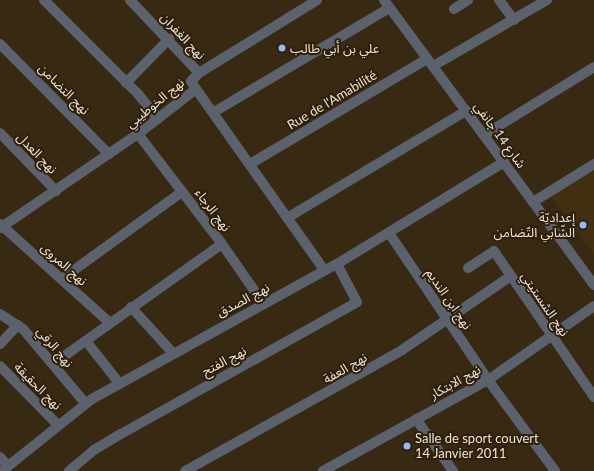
<!DOCTYPE html>
<meta charset="utf-8">
<style>
body{margin:0}
#map{position:relative;width:594px;height:471px;overflow:hidden;background:#382913;font-family:Lato,"Noto Sans Arabic",sans-serif}
div>[style]{position:absolute}
.built>*{inset:0;background:#433013}
.minor>*{height:10px;margin:-5px;padding:0 5px;transform-origin:5px;border-radius:5px;background:#5c626d}
.dots>*{width:11px;height:11px;translate:-50% -50%;box-sizing:border-box;border:2px solid #2e1f09;border-radius:50%}
span{translate:-50% -50%;white-space:nowrap;text-align:center;line-height:1.15;-webkit-text-stroke:4px #2e1f09;paint-order:stroke}
.street-label{font-size:13px;color:#ede3d5}
.poi-label{font-size:13px;color:#ede3d5}
.left{translate:0 -50%;text-align:left}
.right{translate:-100% -50%;text-align:right}
</style>
<div id="map">
<div class="built">
<i style="clip-path:polygon(594px 169px,594px 254px,550px 195px)"></i>
</div>
<div class="minor">
<i style="left:44px;top:0;width:133px;rotate:45deg"></i>
<i style="left:138px;top:94px;width:32px;rotate:51deg"></i>
<i style="left:130px;top:0;width:100px;rotate:46.6deg"></i>
<i style="left:384px;top:0;width:354px;rotate:53.6deg"></i>
<i style="left:499px;top:0;width:25px;rotate:53deg"></i>
<i style="left:454px;top:9px;width:17px;rotate:-33deg"></i>
<i style="left:0;top:44px;width:155px;rotate:45.3deg"></i>
<i style="left:433px;top:66px;width:132px;rotate:-30.1deg"></i>
<i style="left:126px;top:83px;width:62px;rotate:-45.7deg"></i>
<i style="left:196px;top:89px;width:222px;rotate:54.7deg"></i>
<i style="left:214px;top:112px;width:204px;rotate:-30.7deg"></i>
<i style="left:0;top:133px;width:81px;rotate:46deg"></i>
<i style="left:138px;top:134px;width:138px;rotate:52.6deg"></i>
<i style="left:222px;top:244px;width:72px;rotate:55.2deg"></i>
<i style="left:484px;top:135px;width:129px;rotate:-31.7deg"></i>
<i style="left:250px;top:164px;width:206px;rotate:-30.7deg"></i>
<i style="left:533px;top:202px;width:72px;rotate:-31.9deg"></i>
<i style="left:287px;top:218px;width:209px;rotate:-30.9deg"></i>
<i style="left:0;top:224px;width:148px;rotate:42deg"></i>
<i style="left:0;top:228px;width:167px;rotate:-34.3deg"></i>
<i style="left:138px;top:134px;width:73px;rotate:-37.8deg"></i>
<i style="left:196px;top:89px;width:9px;rotate:-122deg"></i>
<i style="left:191px;top:81px;width:11px;rotate:-45deg"></i>
<i style="left:199px;top:73px;width:139px;rotate:-31.7deg"></i>
<i style="left:389px;top:233px;width:177px;rotate:56deg"></i>
<i style="left:488px;top:380px;width:113px;rotate:53.6deg"></i>
<i style="left:468px;top:268px;width:31px;rotate:-33deg"></i>
<i style="left:494px;top:251px;width:177px;rotate:55.6deg"></i>
<i style="left:63px;top:278px;width:147px;rotate:-35.9deg"></i>
<i style="left:131px;top:307px;width:62px;rotate:47.6deg"></i>
<i style="left:0;top:314px;width:27px;rotate:33deg"></i>
<i style="left:23px;top:329px;width:97px;rotate:50deg"></i>
<i style="left:86px;top:341px;width:53px;rotate:51.8deg"></i>
<i style="left:0;top:344px;width:26px;rotate:-47deg"></i>
<i style="left:53px;top:364px;width:207px;rotate:-35.4deg"></i>
<i style="left:0;top:366px;width:83px;rotate:45.5deg"></i>
<i style="left:416px;top:419px;width:64px;rotate:54.6deg"></i>
<i style="left:0;top:457px;width:12px;rotate:48deg"></i>
<i style="left:2px;top:471px;width:115px;rotate:-38.7deg"></i>
<i style="left:92px;top:399px;width:280px;rotate:-28.9deg"></i>
<i style="left:337px;top:264px;width:196px;rotate:-31.4deg"></i>
<i style="left:69px;top:471px;width:33px;rotate:-40deg"></i>
<i style="left:94px;top:450px;width:31px;rotate:-31deg"></i>
<i style="left:121px;top:434px;width:270px;rotate:-29.2deg"></i>
<i style="left:357px;top:302px;width:43px;rotate:-117.8deg"></i>
<i style="left:185px;top:471px;width:248px;rotate:-29.1deg"></i>
<i style="left:402px;top:350px;width:132px;rotate:-34.2deg"></i>
<i style="left:323px;top:471px;width:188px;rotate:-28.9deg"></i>
<i style="left:488px;top:380px;width:129px;rotate:-34.9deg"></i>
</div>
<div class="dots">
<i style="left:282px;top:48px;background:#94b7fd"></i>
<i style="left:583px;top:225px;background:#94b7fd"></i>
<i style="left:407px;top:446px;background:#94b7fd"></i>
</div>
<div class="street-label">
<span style="left:183px;top:36px;rotate:47deg">نهج الغفران</span>
<span style="left:64px;top:89px;rotate:45deg">نهج التضامن</span>
<span style="left:332px;top:100px;rotate:-31deg">Rue de l'Amabilité</span>
<span style="left:155px;top:103px;rotate:-39deg">نهج الخوطيبي</span>
<span style="left:500px;top:135px;rotate:54deg">شارع 14 جانفي</span>
<span style="left:37px;top:153px;rotate:46deg">نهج العدل</span>
<span style="left:213px;top:210px;rotate:53deg">نهج الرجاء</span>
<span style="left:64px;top:264px;rotate:42deg">نهج المروى</span>
<span style="left:449px;top:299px;rotate:56deg">نهج ابن النديم</span>
<span style="left:243px;top:300px;rotate:-28deg">نهج الصدق</span>
<span style="left:545px;top:304px;rotate:56deg">نهج الشستيتي</span>
<span style="left:55px;top:347px;rotate:50deg">نهج الرقي</span>
<span style="left:224px;top:361px;rotate:-28deg">نهج الفتح</span>
<span style="left:345px;top:368px;rotate:-30deg">نهج العفة</span>
<span style="left:455px;top:382px;rotate:-29deg">نهج الابتكار</span>
<span style="left:38px;top:386px;rotate:45deg">نهج الحقيقة</span>
</div>
<div class="poi-label">
<span class="left" style="left:290px;top:48px">علي بن أبي طالب</span>
<span class="right" style="left:575px;top:225px">إعداديّة<br>الشّابي التّضامن</span>
<span class="left" style="left:415px;top:446px">Salle de sport couvert<br>14 Janvier 2011</span>
</div>
</div>
